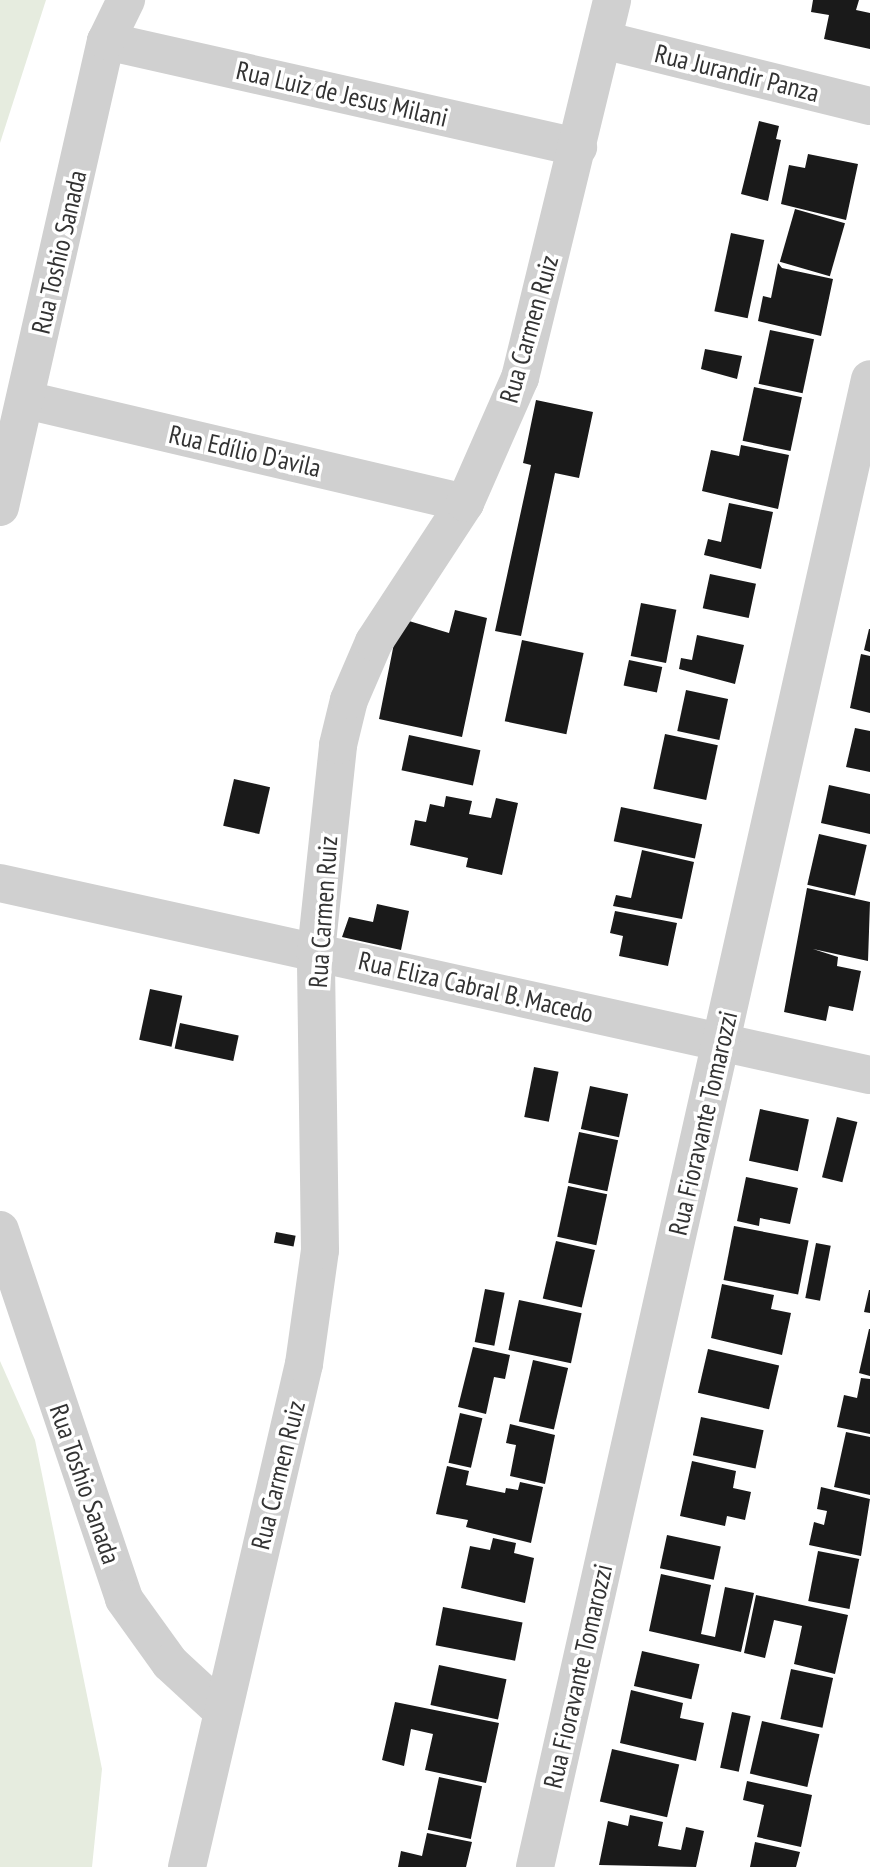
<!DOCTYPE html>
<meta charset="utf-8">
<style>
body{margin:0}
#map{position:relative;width:870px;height:1867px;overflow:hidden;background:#fff;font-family:"PT Sans Narrow",sans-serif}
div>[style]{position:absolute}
.green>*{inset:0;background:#e6ecdf}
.building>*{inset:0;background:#1a1a1a;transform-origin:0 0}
.minor>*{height:38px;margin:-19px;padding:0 19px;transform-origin:19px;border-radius:19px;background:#d0d0d0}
span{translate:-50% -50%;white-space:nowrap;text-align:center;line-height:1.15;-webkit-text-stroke:7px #fff;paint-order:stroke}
.street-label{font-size:26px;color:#333}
</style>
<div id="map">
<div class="green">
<i style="clip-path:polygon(0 0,46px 0,0 143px)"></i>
<i style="clip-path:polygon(0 1361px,35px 1440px,102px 1769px,92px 1867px,0 1867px)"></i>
</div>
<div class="building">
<i style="clip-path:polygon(813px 0,859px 0,856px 10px,870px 13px,870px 49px,824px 39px,829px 15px,811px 12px)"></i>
<i style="clip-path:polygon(759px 121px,779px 126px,776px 139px,781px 140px,768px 201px,741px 194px)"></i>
<i style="clip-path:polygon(808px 154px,858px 164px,846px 220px,781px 204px,789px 165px,805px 168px)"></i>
<i style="left:795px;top:209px;width:52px;height:55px;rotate:16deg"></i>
<i style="left:731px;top:233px;width:34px;height:80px;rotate:12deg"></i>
<i style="clip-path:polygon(778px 263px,782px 268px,833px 279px,821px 336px,758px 321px,763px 296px,771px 298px)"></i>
<i style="left:770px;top:330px;width:45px;height:55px;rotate:12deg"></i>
<i style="clip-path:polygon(705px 349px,742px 356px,737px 379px,701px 369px)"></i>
<i style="left:754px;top:387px;width:49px;height:55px;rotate:12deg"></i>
<i style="clip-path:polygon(536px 400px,593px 412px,579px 478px,555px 473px,521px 636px,495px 631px,531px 465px,523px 463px)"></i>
<i style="clip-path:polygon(741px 445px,789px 455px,778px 509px,702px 491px,711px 450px,739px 456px)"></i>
<i style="clip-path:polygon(729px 503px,773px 512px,761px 569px,704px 555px,708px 539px,721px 542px)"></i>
<i style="left:710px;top:574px;width:47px;height:35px;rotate:12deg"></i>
<i style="left:641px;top:603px;width:36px;height:54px;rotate:11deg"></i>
<i style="clip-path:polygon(455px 610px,487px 618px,462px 737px,379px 719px,399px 618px,449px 633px)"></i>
<i style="clip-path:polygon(869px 629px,870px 629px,870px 652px,864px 650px)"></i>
<i style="clip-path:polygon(697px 635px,744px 645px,735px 684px,679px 669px,681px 658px,692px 660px)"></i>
<i style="left:522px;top:640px;width:63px;height:83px;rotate:12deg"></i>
<i style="clip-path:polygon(861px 654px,870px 656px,870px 713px,850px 708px)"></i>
<i style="left:629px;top:660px;width:34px;height:26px;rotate:12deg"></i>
<i style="left:686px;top:690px;width:43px;height:42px;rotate:12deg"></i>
<i style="clip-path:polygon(855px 728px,870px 731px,870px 772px,846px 767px)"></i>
<i style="left:665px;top:734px;width:54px;height:56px;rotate:12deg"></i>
<i style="left:409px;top:735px;width:73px;height:36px;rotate:12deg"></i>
<i style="left:234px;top:779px;width:37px;height:48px;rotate:13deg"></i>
<i style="clip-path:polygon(829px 785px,870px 794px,870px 834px,821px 823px)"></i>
<i style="clip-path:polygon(446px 796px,472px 801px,469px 814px,491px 818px,496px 798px,518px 803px,502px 875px,466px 867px,468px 858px,410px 845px,415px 820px,426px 822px,430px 804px,444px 807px)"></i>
<i style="left:621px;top:807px;width:83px;height:35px;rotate:12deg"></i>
<i style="left:819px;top:834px;width:49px;height:52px;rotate:13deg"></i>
<i style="clip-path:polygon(642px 850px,694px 862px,682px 919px,613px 906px,616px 895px,631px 898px)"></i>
<i style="clip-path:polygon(807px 888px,870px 902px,868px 961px,813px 949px,838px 957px,837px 966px,861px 971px,853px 1011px,829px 1006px,826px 1021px,784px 1012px)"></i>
<i style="clip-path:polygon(377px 904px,409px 911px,401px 950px,342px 937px,349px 917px,373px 922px)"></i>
<i style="clip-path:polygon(615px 911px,677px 923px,668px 966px,619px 956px,623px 936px,610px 933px)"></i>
<i style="left:150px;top:989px;width:33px;height:52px;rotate:12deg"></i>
<i style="left:180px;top:1023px;width:60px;height:26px;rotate:12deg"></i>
<i style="left:534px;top:1067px;width:25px;height:51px;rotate:11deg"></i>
<i style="left:590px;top:1086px;width:39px;height:44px;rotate:12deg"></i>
<i style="left:760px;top:1109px;width:50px;height:53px;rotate:12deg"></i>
<i style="left:837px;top:1117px;width:21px;height:62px;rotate:14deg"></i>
<i style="left:579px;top:1132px;width:40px;height:52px;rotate:12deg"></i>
<i style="clip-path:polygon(746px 1177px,798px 1188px,790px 1224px,760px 1218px,759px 1226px,737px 1221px)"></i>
<i style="left:568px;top:1186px;width:40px;height:52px;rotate:12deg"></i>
<i style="left:734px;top:1226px;width:76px;height:55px;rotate:11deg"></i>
<i style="left:276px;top:1232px;width:20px;height:11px;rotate:11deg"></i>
<i style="left:556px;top:1241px;width:40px;height:59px;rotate:13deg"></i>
<i style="left:816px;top:1243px;width:15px;height:56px;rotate:11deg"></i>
<i style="clip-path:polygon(722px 1284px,774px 1295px,771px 1309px,791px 1313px,782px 1355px,711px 1338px)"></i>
<i style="left:485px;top:1289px;width:20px;height:54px;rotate:11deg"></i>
<i style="clip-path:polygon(869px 1290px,870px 1290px,870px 1313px,864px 1312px)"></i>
<i style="left:519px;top:1300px;width:64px;height:51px;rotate:12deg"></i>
<i style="clip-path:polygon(869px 1329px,870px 1329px,870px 1376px,859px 1373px)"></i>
<i style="clip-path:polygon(473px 1347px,510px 1355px,505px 1379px,494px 1377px,486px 1414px,458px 1407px)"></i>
<i style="left:708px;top:1349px;width:73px;height:45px;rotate:13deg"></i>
<i style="left:533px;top:1360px;width:36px;height:63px;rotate:13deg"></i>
<i style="clip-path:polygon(861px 1378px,870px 1379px,870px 1434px,837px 1427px,844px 1395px,857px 1398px)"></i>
<i style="left:460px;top:1413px;width:23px;height:51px;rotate:13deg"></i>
<i style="left:701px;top:1417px;width:64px;height:39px;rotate:12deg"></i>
<i style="clip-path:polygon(510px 1424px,555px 1435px,545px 1484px,510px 1476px,516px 1445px,506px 1443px)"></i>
<i style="clip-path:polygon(846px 1432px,870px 1437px,870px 1495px,834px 1487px)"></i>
<i style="clip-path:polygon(692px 1461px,736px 1471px,733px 1488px,751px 1492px,745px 1520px,727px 1516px,725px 1526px,680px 1516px)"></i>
<i style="clip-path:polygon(447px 1466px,469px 1471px,466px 1485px,505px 1493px,506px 1488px,518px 1490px,520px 1482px,543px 1487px,531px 1543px,466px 1527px,468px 1520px,436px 1514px)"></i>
<i style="clip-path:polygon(821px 1487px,870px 1499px,861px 1556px,809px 1545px,814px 1522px,824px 1525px,827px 1511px,817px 1509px)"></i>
<i style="left:667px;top:1535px;width:55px;height:34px;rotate:12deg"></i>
<i style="clip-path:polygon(493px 1538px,516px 1543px,514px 1553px,534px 1558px,525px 1603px,461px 1588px,470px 1546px,490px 1550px)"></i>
<i style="left:818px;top:1551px;width:42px;height:51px;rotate:11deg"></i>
<i style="clip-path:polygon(661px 1574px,711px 1585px,701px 1634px,715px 1637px,725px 1587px,754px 1593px,741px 1652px,649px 1631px)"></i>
<i style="clip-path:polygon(756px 1595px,848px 1615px,835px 1674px,794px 1664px,802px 1626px,774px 1620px,765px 1658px,744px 1653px)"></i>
<i style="left:443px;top:1607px;width:81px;height:39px;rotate:11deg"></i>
<i style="left:642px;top:1651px;width:59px;height:36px;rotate:13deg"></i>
<i style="left:439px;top:1665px;width:69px;height:41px;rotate:12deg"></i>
<i style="left:791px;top:1669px;width:43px;height:51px;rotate:12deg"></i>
<i style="clip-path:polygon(631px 1690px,683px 1703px,680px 1718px,704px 1723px,696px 1761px,620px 1743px)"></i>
<i style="clip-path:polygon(395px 1702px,499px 1723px,486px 1783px,425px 1770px,433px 1734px,411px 1729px,404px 1766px,382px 1760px)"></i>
<i style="left:732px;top:1712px;width:19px;height:57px;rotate:12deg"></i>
<i style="left:762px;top:1721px;width:59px;height:54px;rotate:13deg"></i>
<i style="left:612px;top:1749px;width:69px;height:54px;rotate:13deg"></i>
<i style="left:439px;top:1777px;width:44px;height:54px;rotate:12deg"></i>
<i style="clip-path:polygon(747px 1781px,812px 1795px,801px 1847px,757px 1837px,764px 1805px,743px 1800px)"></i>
<i style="clip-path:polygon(630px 1815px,663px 1822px,658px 1846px,681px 1850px,686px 1827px,704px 1831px,696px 1867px,599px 1865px,608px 1821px,628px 1826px)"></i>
<i style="clip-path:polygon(427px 1833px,472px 1842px,466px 1867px,398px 1867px,401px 1851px,422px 1856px)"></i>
<i style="clip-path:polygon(755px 1842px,800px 1852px,796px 1867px,750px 1867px)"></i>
</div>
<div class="minor">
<i style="left:603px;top:40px;width:275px;rotate:13.9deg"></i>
<i style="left:106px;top:41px;width:484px;rotate:12.7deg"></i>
<i style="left:26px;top:400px;width:451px;rotate:13.2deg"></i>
<i style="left:0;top:507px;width:478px;rotate:-77.2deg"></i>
<i style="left:106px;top:41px;width:46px;rotate:-64deg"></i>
<i style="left:0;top:883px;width:891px;rotate:12.45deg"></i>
<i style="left:0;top:1230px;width:389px;rotate:71.4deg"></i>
<i style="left:124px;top:1599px;width:79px;rotate:54.3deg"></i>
<i style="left:170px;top:1663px;width:69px;rotate:42.7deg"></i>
<i style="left:187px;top:1867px;width:516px;rotate:-76.91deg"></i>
<i style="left:304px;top:1364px;width:115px;rotate:-82deg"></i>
<i style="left:320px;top:1250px;width:298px;rotate:-90.8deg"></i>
<i style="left:316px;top:952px;width:208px;rotate:-83.9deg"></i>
<i style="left:338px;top:745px;width:46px;rotate:-76.3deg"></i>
<i style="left:349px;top:700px;width:63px;rotate:-66.7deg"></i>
<i style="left:374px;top:642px;width:166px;rotate:-56.8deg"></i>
<i style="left:465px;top:503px;width:137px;rotate:-66.3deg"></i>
<i style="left:520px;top:378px;width:389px;rotate:-76.3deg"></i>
<i style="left:535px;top:1867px;width:1525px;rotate:-77.31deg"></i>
</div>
<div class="street-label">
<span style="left:737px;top:73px;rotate:14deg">Rua Jurandir Panza</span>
<span style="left:342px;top:94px;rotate:13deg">Rua Luiz de Jesus Milani</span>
<span style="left:59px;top:252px;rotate:-77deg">Rua Toshio Sanada</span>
<span style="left:529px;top:329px;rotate:-74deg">Rua Carmen Ruiz</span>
<span style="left:245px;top:451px;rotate:13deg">Rua Edílio D'avila</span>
<span style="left:323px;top:912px;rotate:-86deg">Rua Carmen Ruiz</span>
<span style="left:476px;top:987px;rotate:13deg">Rua Eliza Cabral B. Macedo</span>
<span style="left:703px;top:1123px;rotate:-77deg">Rua Fioravante Tomarozzi</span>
<span style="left:278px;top:1475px;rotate:-76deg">Rua Carmen Ruiz</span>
<span style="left:85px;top:1484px;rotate:71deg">Rua Toshio Sanada</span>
<span style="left:578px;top:1676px;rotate:-77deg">Rua Fioravante Tomarozzi</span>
</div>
</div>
